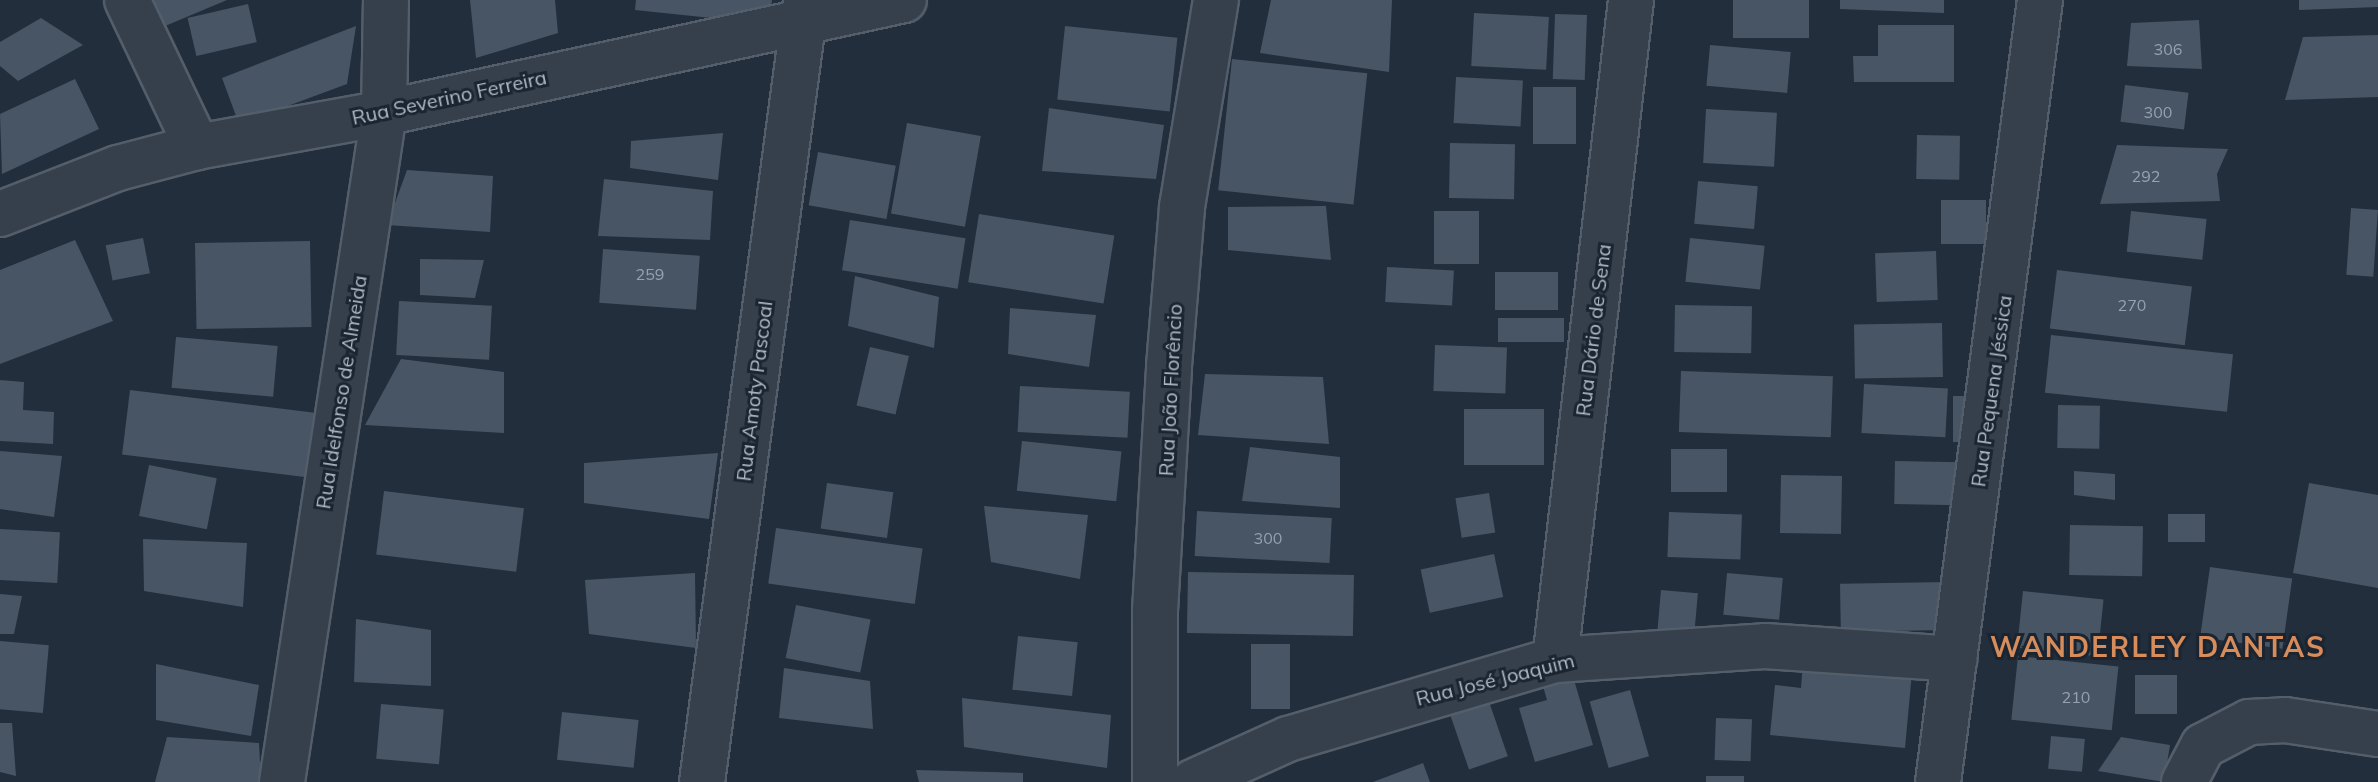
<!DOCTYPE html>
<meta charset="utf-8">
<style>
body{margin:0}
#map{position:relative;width:2378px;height:782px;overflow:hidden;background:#222e3c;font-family:Mulish,sans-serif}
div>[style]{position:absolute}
.building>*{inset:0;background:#475565;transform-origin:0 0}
.roads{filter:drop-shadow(2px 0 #545e6a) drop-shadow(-2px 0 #545e6a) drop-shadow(0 2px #545e6a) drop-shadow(0 -2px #545e6a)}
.minor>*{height:44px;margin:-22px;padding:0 22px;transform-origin:22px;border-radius:22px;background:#35404c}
span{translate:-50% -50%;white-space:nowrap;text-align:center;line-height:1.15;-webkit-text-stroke:6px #1b2531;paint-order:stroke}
.number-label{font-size:16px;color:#96a2af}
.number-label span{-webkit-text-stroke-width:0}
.street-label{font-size:20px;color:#b1bbc8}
.district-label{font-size:28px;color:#d78c5c;font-weight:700;letter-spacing:2px}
</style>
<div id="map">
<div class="building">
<i style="clip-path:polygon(148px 0,227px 0,158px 29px)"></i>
<i style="clip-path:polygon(470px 0,555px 0,558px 33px,476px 58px)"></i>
<i style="clip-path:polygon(636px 0,772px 0,769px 24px,635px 10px)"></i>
<i style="clip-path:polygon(1271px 0,1392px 0,1389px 72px,1260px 53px)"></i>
<i style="left:1733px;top:0;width:76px;height:38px"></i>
<i style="clip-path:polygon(1840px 0,1944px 0,1944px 13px,1840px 9px)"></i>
<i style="clip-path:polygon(2299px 0,2378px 0,2378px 7px,2299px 10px)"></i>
<i style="left:248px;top:4px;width:39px;height:62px;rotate:77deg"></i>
<i style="left:1474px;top:13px;width:75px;height:53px;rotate:3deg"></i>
<i style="left:1555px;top:14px;width:32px;height:65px;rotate:2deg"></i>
<i style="clip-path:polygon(41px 18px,83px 45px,18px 81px,0 66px,0 42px)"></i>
<i style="clip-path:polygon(2199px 20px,2202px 69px,2127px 66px,2131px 23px)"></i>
<i style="clip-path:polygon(1878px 25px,1954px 25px,1954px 82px,1854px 82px,1853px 56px,1878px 56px)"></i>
<i style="clip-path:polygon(356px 26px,347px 84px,239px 124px,222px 78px)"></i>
<i style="left:1065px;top:26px;width:113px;height:74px;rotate:6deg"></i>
<i style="clip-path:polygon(2378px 35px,2378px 97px,2285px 100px,2303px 37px)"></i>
<i style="left:1710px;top:45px;width:81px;height:41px;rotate:5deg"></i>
<i style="left:1232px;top:59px;width:136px;height:132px;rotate:6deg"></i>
<i style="left:1456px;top:77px;width:67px;height:46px;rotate:3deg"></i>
<i style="clip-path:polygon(75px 79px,99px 129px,2px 174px,0 114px)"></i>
<i style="left:2125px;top:85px;width:64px;height:37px;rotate:7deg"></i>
<i style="left:1533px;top:87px;width:43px;height:57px"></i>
<i style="clip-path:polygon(1049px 108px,1164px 125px,1156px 179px,1042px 171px)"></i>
<i style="left:1706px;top:109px;width:71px;height:54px;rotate:3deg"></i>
<i style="left:907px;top:123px;width:75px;height:92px;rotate:10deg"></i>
<i style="clip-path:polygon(723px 133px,718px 180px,630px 168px,631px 141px)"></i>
<i style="left:1917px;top:135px;width:43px;height:44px;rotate:1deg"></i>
<i style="left:1450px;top:143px;width:65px;height:55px;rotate:1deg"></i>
<i style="clip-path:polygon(2117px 145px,2228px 149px,2217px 174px,2220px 201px,2100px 204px)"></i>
<i style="left:818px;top:152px;width:79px;height:54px;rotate:10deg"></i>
<i style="clip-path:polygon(407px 170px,493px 176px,490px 232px,387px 225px)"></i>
<i style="clip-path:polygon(604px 179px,713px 191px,710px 240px,598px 236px)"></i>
<i style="left:1698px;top:181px;width:60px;height:43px;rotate:5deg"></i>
<i style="left:1941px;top:200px;width:45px;height:44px"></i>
<i style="clip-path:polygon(1326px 206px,1331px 260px,1228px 250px,1228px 207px)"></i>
<i style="left:2351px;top:208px;width:27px;height:67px;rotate:4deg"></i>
<i style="left:1479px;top:211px;width:53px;height:45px;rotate:90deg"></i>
<i style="left:2131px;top:211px;width:76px;height:41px;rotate:6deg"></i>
<i style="left:979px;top:214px;width:137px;height:69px;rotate:9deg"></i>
<i style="left:850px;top:220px;width:117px;height:51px;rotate:9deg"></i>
<i style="left:143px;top:238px;width:36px;height:38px;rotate:79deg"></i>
<i style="left:1690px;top:238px;width:75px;height:44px;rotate:6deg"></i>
<i style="clip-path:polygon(75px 240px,113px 321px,0 364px,0 270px)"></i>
<i style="left:310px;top:241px;width:86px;height:115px;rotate:89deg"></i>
<i style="left:603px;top:249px;width:97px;height:54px;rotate:4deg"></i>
<i style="left:1936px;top:251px;width:49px;height:61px;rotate:88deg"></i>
<i style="clip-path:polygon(420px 259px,484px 260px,475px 298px,420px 295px)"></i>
<i style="left:1387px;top:267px;width:67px;height:35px;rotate:3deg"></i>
<i style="left:2057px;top:270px;width:136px;height:59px;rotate:7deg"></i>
<i style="left:1495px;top:272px;width:63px;height:38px"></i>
<i style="clip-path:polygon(855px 276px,939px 297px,934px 348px,848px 326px)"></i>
<i style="left:399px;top:301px;width:93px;height:54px;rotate:3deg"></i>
<i style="left:1675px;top:305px;width:77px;height:47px;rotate:1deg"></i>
<i style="clip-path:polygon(1010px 308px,1096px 315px,1089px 367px,1008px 354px)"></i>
<i style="left:1498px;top:318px;width:66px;height:24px"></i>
<i style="left:1942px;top:323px;width:54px;height:88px;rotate:89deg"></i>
<i style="left:2051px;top:335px;width:183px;height:58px;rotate:6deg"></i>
<i style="left:176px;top:337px;width:102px;height:51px;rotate:5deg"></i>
<i style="left:1435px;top:345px;width:72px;height:46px;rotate:2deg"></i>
<i style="left:870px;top:347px;width:40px;height:60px;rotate:13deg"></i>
<i style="clip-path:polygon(401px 359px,504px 372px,504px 433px,365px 425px)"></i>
<i style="left:1681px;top:371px;width:152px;height:61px;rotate:2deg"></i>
<i style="clip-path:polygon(1205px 374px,1323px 377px,1329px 444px,1198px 435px)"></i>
<i style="clip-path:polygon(0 380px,24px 382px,23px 410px,54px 412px,53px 444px,0 441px)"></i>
<i style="left:1864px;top:384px;width:84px;height:49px;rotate:3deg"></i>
<i style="left:1020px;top:386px;width:110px;height:46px;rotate:3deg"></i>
<i style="left:130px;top:390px;width:190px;height:65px;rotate:7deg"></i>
<i style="left:1953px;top:396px;width:26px;height:46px"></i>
<i style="left:2058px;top:405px;width:42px;height:43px;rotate:1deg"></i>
<i style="left:1464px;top:409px;width:80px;height:56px"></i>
<i style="left:1022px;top:441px;width:100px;height:50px;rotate:6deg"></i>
<i style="clip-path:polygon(1250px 447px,1340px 457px,1340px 508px,1242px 501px)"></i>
<i style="left:1671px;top:449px;width:56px;height:43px"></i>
<i style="clip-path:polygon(0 451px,62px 456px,54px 517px,0 509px)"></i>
<i style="clip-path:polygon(718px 453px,709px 519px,584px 503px,584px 463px)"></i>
<i style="left:1895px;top:461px;width:66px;height:43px;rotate:1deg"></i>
<i style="left:149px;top:465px;width:69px;height:52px;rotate:11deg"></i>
<i style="clip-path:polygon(2074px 471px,2115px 474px,2115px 500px,2074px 495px)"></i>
<i style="left:1781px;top:475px;width:61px;height:58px;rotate:1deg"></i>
<i style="left:827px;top:483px;width:67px;height:46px;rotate:8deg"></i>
<i style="clip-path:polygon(2309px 483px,2378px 495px,2378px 588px,2293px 573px)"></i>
<i style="left:384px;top:491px;width:141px;height:64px;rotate:7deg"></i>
<i style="left:1489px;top:493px;width:40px;height:34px;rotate:81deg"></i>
<i style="clip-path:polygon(984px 506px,1088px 515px,1080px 579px,991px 562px)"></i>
<i style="left:1197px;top:511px;width:135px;height:45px;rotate:3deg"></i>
<i style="left:1669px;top:512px;width:73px;height:45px;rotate:2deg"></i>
<i style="left:2168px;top:514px;width:37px;height:28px"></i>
<i style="left:2070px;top:525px;width:73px;height:50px;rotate:1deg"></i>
<i style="left:776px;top:528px;width:148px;height:56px;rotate:8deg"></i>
<i style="left:0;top:529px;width:60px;height:51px;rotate:3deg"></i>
<i style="clip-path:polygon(143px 539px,247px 543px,243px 607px,144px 591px)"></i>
<i style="left:1494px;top:554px;width:44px;height:75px;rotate:78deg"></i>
<i style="left:2210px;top:567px;width:83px;height:71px;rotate:8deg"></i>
<i style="left:1188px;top:572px;width:166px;height:61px;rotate:1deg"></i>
<i style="clip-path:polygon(695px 573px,696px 648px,589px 634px,585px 580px)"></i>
<i style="left:1727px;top:573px;width:56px;height:42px;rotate:5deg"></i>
<i style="left:1947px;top:582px;width:48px;height:107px;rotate:89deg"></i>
<i style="left:1661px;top:590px;width:37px;height:51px;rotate:5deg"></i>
<i style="left:2023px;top:591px;width:81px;height:57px;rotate:6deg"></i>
<i style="clip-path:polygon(0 594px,22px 596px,14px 634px,0 634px)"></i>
<i style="left:796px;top:605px;width:76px;height:54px;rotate:11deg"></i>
<i style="clip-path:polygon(356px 619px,431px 630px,431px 686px,354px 682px)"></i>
<i style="left:1018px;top:636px;width:60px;height:54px;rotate:6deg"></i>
<i style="left:0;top:641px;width:49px;height:68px;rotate:5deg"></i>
<i style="left:1251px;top:644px;width:39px;height:65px"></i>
<i style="left:2018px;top:656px;width:101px;height:64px;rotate:6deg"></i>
<i style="clip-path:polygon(1803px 662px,1912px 672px,1905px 748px,1770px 735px,1775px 685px,1801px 688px)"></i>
<i style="clip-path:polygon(156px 664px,259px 685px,251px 736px,156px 720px)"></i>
<i style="clip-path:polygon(1570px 666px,1593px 745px,1535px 762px,1519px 708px,1547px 700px,1540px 676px)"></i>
<i style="clip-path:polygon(784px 668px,870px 681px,873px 729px,779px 718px)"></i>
<i style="left:2135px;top:675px;width:42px;height:39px"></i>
<i style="left:1485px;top:690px;width:70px;height:41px;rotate:71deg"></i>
<i style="left:1630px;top:690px;width:69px;height:42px;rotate:74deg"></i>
<i style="clip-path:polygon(962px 698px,1111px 715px,1107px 768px,964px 747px)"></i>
<i style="left:381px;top:704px;width:63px;height:55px;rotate:5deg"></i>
<i style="left:562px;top:712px;width:77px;height:48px;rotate:6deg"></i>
<i style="left:1716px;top:718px;width:36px;height:42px;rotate:2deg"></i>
<i style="clip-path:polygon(0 723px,12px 723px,16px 776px,0 772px)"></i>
<i style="left:2051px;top:736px;width:34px;height:33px;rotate:5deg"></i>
<i style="clip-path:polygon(167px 737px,259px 743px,261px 782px,155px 782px)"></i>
<i style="clip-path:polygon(2121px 737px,2170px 745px,2164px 782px,2098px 771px)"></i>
<i style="clip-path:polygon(1423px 763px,1430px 782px,1373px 782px)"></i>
<i style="clip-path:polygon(916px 770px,1023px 773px,1023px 782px,919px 782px)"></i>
<i style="left:1706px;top:776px;width:38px;height:6px"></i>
</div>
<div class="roads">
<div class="minor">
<i style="left:127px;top:0;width:163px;rotate:64.5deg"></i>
<i style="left:0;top:214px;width:127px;rotate:-21.3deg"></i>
<i style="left:118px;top:168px;width:82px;rotate:-14.9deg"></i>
<i style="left:197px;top:147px;width:190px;rotate:-10.3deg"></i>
<i style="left:384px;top:113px;width:532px;rotate:-12.26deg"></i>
<i style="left:1555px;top:660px;width:664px;rotate:-83.43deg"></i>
<i style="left:282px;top:782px;width:677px;rotate:-81.33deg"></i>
<i style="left:384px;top:113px;width:113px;rotate:-89deg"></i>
<i style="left:702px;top:782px;width:789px;rotate:-82.42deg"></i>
<i style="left:1155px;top:782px;width:171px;rotate:-90deg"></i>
<i style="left:1155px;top:611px;width:245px;rotate:-86.7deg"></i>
<i style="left:1169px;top:366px;width:160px;rotate:-85.3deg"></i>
<i style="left:1182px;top:207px;width:210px;rotate:-80.7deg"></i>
<i style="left:1193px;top:782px;width:104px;rotate:-24.4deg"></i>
<i style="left:1288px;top:739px;width:278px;rotate:-16.5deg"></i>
<i style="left:1555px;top:660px;width:210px;rotate:-3.8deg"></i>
<i style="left:1765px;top:646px;width:190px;rotate:3.9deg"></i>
<i style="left:1938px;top:782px;width:789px;rotate:-82.57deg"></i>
<i style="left:2184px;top:782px;width:41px;rotate:-62.2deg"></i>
<i style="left:2203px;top:746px;width:52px;rotate:-27.6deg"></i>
<i style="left:2249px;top:722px;width:36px;rotate:-3deg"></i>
<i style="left:2285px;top:720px;width:94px;rotate:8.6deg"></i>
</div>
</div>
<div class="number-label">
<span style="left:2168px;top:49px">306</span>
<span style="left:2158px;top:112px">300</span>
<span style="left:2146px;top:176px">292</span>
<span style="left:650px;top:274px">259</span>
<span style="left:2132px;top:305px">270</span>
<span style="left:1268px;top:538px">300</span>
<span style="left:2076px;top:697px">210</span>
</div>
<div class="street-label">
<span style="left:449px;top:97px;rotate:-12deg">Rua Severino Ferreira</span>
<span style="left:1593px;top:330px;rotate:-83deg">Rua Dário de Sena</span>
<span style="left:1170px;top:390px;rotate:-87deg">Rua João Florêncio</span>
<span style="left:754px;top:391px;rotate:-83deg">Rua Amoty Pascoal</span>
<span style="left:1991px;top:391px;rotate:-82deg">Rua Pequena Jéssica</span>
<span style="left:341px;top:392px;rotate:-81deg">Rua Idelfonso de Almeida</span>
<span style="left:1495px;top:679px;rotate:-14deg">Rua José Joaquim</span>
</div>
<div class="district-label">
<span style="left:2158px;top:647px">WANDERLEY DANTAS</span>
</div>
</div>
